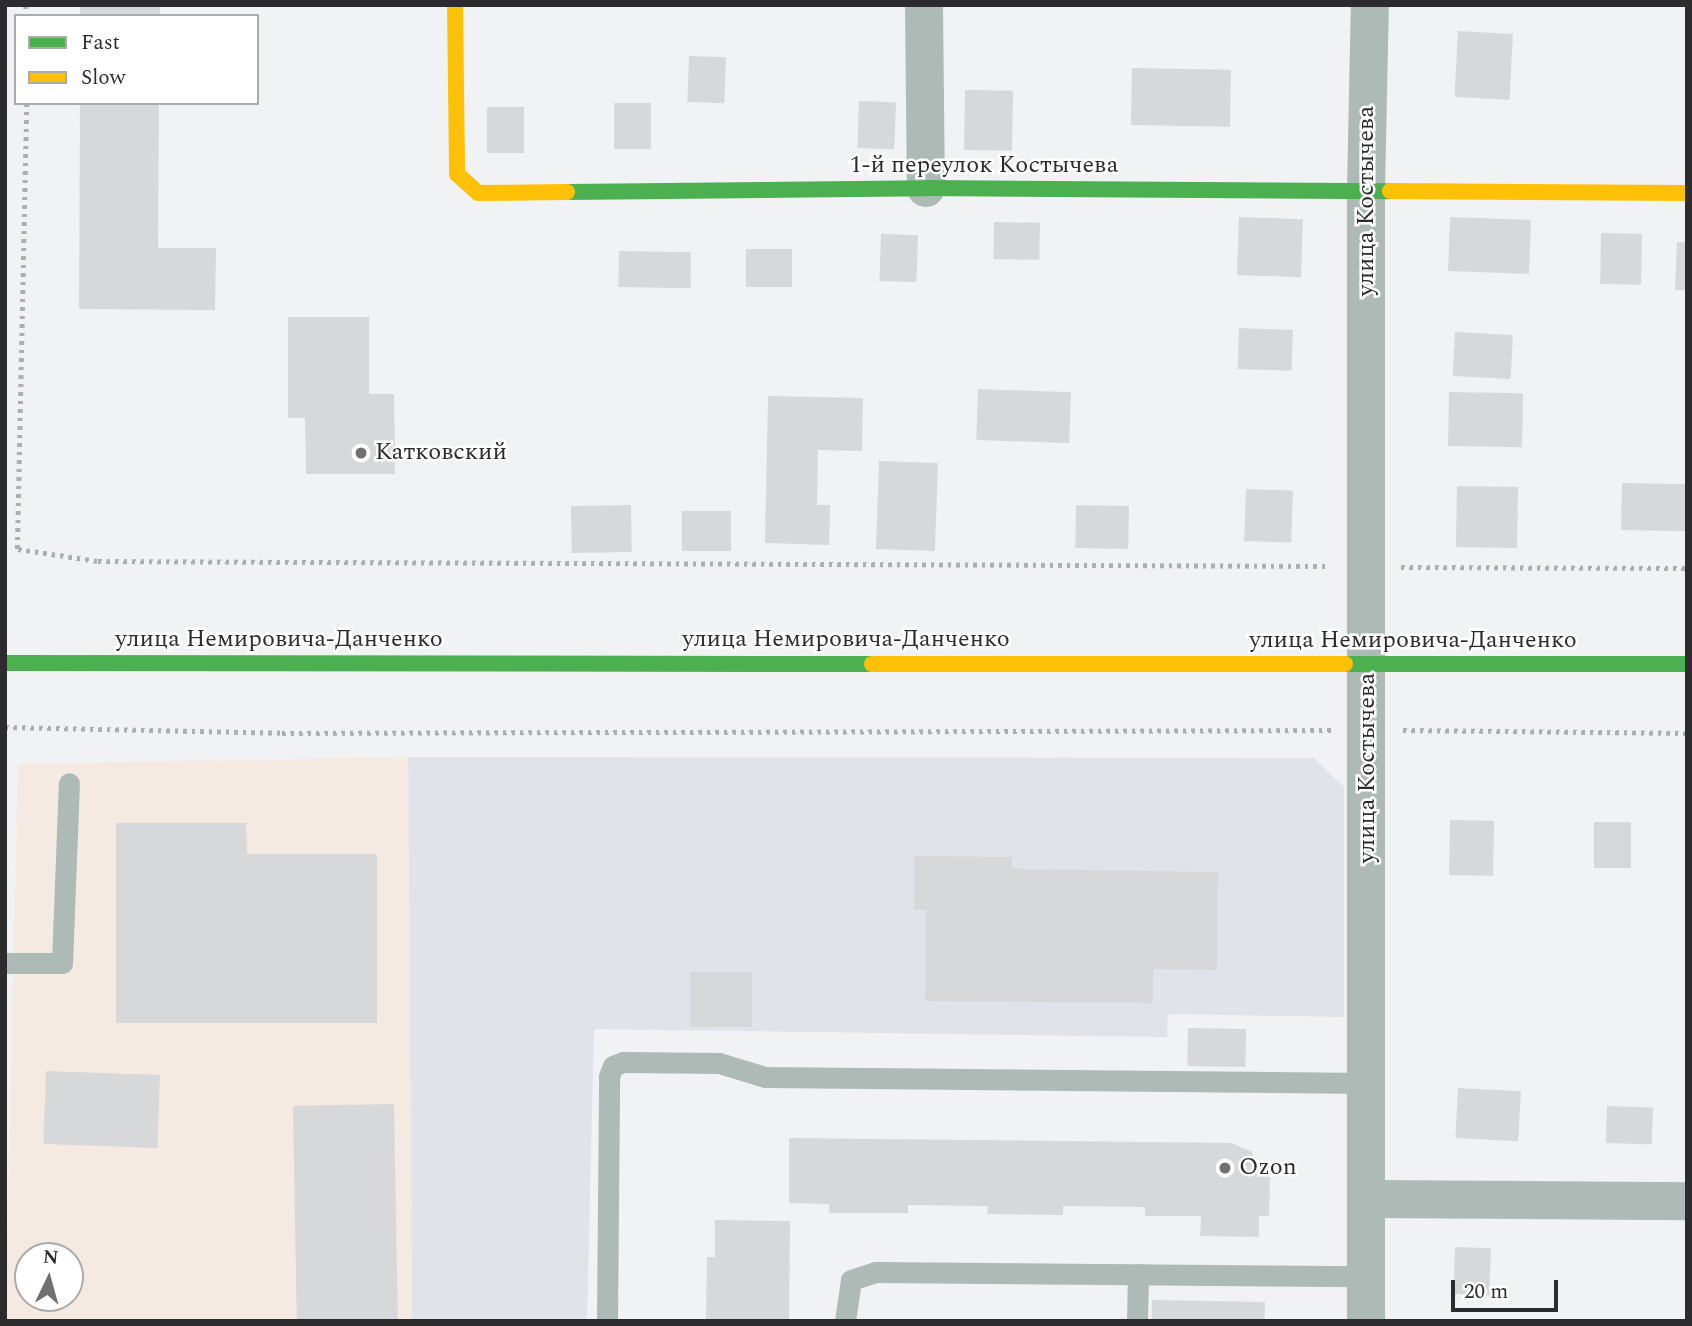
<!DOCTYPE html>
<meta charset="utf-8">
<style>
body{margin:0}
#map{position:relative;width:1692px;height:1326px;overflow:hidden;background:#f1f2f4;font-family:Spectral,serif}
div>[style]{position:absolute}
.built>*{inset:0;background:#e0e3ea}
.industrial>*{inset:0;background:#f4eae2}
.building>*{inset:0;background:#d7d8d9;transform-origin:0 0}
.path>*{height:4.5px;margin-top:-2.25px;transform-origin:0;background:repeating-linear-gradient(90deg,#a9b1ae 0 3.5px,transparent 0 8.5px)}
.lane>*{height:21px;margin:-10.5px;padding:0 10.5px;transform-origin:10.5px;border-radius:10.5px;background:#adbab5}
.street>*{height:38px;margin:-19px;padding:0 19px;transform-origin:19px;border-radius:19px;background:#adbab5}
.fast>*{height:16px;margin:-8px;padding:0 8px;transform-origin:8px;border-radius:8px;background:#4caf50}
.slow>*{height:16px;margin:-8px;padding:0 8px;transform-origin:8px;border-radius:8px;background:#ffc107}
.dots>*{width:19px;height:19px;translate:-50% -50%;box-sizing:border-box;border:4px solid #fff;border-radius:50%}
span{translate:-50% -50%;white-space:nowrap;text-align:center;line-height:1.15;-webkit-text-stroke:5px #fff;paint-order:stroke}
.street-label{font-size:24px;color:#2c2c2e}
.poi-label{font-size:24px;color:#2c2c2e}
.left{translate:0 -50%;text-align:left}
.frame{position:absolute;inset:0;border:7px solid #2c2c2e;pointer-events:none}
.legend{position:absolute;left:14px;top:14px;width:245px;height:91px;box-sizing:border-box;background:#fff;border:2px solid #ababab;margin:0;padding:9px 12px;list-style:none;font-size:21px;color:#2c2c2e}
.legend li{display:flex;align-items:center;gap:14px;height:35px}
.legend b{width:35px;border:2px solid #ababab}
.north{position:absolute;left:14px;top:1242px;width:70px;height:70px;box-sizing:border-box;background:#fff;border:2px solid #ababab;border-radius:50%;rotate:5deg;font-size:19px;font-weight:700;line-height:28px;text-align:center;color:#2c2c2e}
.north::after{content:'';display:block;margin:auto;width:24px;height:32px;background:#717173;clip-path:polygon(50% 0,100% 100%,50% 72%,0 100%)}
.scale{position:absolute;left:1451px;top:1280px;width:107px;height:32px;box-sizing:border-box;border:4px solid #2c2c2e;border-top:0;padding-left:9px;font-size:21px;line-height:24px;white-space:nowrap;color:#2c2c2e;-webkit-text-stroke:5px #fff;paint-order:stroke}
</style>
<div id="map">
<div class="built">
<i style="clip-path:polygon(408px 757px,1314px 758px,1344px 787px,1344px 1017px,1168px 1014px,1167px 1037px,594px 1029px,587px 1321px,412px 1321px)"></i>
</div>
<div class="industrial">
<i style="clip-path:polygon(evenodd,408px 757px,412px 1321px,5px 1321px,18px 764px,408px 757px,28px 1256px,70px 1256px,70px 1298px,28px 1298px,28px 1256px)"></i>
</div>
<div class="building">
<i style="left:80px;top:5px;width:80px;height:11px"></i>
<i style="left:1458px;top:31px;width:55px;height:66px;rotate:3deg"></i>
<i style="left:689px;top:56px;width:37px;height:46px;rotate:2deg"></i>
<i style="left:1132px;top:68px;width:99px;height:57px;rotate:1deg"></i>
<i style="left:965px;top:90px;width:48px;height:60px;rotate:1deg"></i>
<i style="left:859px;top:101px;width:37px;height:47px;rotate:2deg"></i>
<i style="clip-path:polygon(80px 103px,159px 103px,158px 248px,216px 248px,215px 310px,79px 309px)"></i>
<i style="left:614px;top:103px;width:37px;height:46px"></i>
<i style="left:487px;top:107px;width:37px;height:46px"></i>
<i style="left:1239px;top:217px;width:64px;height:58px;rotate:2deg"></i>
<i style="left:1450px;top:217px;width:81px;height:54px;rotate:2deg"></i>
<i style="left:994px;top:222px;width:46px;height:37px;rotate:1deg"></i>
<i style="left:1601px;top:233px;width:41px;height:51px;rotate:1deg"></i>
<i style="left:881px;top:234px;width:37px;height:47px;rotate:2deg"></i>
<i style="clip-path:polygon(1677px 242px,1687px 242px,1687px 290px,1675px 290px)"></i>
<i style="left:746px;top:249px;width:46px;height:38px"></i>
<i style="left:619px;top:251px;width:72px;height:36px;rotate:1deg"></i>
<i style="clip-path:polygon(288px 317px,369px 317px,369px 394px,394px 394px,395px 474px,306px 474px,305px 418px,288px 418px)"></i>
<i style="left:1239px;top:328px;width:54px;height:41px;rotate:2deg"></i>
<i style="left:1455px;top:332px;width:58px;height:44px;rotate:3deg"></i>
<i style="left:978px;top:389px;width:93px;height:51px;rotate:2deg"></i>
<i style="left:1449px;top:392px;width:74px;height:54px;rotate:1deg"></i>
<i style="clip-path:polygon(768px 396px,863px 398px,862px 451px,818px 450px,817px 505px,830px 505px,829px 545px,765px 543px)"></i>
<i style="left:879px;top:461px;width:59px;height:88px;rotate:2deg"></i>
<i style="left:1622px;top:483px;width:65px;height:47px;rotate:1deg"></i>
<i style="left:1457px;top:486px;width:61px;height:61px;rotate:1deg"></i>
<i style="left:1246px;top:489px;width:47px;height:52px;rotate:2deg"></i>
<i style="left:631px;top:505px;width:47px;height:60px;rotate:89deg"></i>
<i style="left:1076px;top:505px;width:53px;height:43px;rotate:1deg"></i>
<i style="left:731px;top:511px;width:40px;height:49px;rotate:90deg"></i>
<i style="left:1450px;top:820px;width:44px;height:55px;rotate:1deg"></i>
<i style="left:1594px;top:822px;width:37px;height:46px"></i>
<i style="clip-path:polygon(116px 823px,246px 823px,247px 854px,377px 854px,377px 1023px,116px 1023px)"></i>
<i style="clip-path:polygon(914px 856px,1012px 857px,1012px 869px,1218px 872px,1217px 970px,1153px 969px,1153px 1003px,925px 1001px,926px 910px,914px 910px)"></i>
<i style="left:690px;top:972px;width:62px;height:55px"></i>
<i style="left:1188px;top:1028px;width:58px;height:38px;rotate:1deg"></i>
<i style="left:46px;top:1071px;width:114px;height:73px;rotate:2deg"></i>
<i style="left:1458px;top:1088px;width:63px;height:50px;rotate:3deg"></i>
<i style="left:394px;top:1104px;width:217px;height:101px;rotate:89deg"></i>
<i style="left:1607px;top:1106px;width:46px;height:37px;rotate:2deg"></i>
<i style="clip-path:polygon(789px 1138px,1231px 1143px,1252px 1152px,1260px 1175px,1270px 1175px,1269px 1216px,1259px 1216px,1259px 1237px,1200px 1236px,1201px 1216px,1145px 1216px,1145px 1207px,1063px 1206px,1063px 1215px,987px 1214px,988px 1206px,908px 1205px,908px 1213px,829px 1213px,829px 1204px,789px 1203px)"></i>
<i style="clip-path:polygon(715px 1220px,790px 1221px,789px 1321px,706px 1321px,707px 1257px,715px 1257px)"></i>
<i style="left:1455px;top:1247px;width:36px;height:47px;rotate:2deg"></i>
<i style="left:1152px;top:1300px;width:113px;height:21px;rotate:1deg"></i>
</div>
<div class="path">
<i style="left:26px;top:5px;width:11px;rotate:90deg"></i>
<i style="left:27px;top:103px;width:446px;rotate:91.2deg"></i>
<i style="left:18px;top:549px;width:81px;rotate:8.5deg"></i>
<i style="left:98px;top:561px;width:1231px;rotate:0.23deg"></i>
<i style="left:1401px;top:567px;width:286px;rotate:0.2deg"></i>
<i style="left:5px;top:727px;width:277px;rotate:1.2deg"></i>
<i style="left:282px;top:733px;width:1049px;rotate:-0.16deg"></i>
<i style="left:1403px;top:730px;width:284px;rotate:0.6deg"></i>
</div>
<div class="lane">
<i style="left:5px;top:963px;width:57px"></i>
<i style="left:62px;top:963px;width:180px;rotate:-87.8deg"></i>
<i style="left:607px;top:1321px;width:245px;rotate:-89.5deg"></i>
<i style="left:609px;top:1076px;width:11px;rotate:-68deg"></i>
<i style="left:613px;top:1066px;width:11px;rotate:-22deg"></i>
<i style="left:623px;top:1062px;width:96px;rotate:0.6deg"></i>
<i style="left:719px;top:1063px;width:48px;rotate:16.9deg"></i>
<i style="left:765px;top:1077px;width:602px;rotate:0.57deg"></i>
<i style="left:845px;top:1321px;width:41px;rotate:-81.7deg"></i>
<i style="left:851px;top:1280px;width:26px;rotate:-18deg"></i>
<i style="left:876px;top:1272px;width:490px;rotate:0.5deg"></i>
<i style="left:1137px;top:1321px;width:47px;rotate:-88.8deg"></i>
</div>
<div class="street">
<i style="left:924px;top:5px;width:183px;rotate:89.4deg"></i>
<i style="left:1366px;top:1199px;width:321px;rotate:0.4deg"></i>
<i style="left:1366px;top:1321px;width:1132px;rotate:-90deg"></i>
<i style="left:1366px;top:189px;width:184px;rotate:-88.8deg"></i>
</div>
<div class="fast">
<i style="left:567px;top:192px;width:359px;rotate:-0.6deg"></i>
<i style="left:926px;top:188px;width:464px;rotate:0.4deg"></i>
<i style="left:5px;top:663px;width:867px;rotate:0.07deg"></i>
<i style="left:1345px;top:664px;width:342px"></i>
</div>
<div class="slow">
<i style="left:455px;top:5px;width:169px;rotate:89.3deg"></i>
<i style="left:457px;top:174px;width:28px;rotate:42deg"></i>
<i style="left:478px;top:193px;width:89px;rotate:-0.6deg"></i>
<i style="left:1390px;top:191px;width:297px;rotate:0.4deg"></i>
<i style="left:872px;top:664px;width:473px"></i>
</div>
<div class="dots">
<i style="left:361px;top:453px;background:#717173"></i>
<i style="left:1225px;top:1168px;background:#717173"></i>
</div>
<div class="street-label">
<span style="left:984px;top:166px">1-й переулок Костычева</span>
<span style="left:1367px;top:201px;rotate:-90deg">улица Костычева</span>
<span style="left:279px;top:640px">улица Немировича-Данченко</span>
<span style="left:846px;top:640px">улица Немировича-Данченко</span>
<span style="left:1413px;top:641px">улица Немировича-Данченко</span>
<span style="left:1368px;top:768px;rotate:-90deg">улица Костычева</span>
</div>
<div class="poi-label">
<span class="left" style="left:375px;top:453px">Катковский</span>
<span class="left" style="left:1239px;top:1168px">Ozon</span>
</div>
<div class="frame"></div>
<ul class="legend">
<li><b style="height:9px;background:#4caf50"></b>Fast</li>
<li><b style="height:9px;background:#ffc107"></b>Slow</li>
</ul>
<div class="north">N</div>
<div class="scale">20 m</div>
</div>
